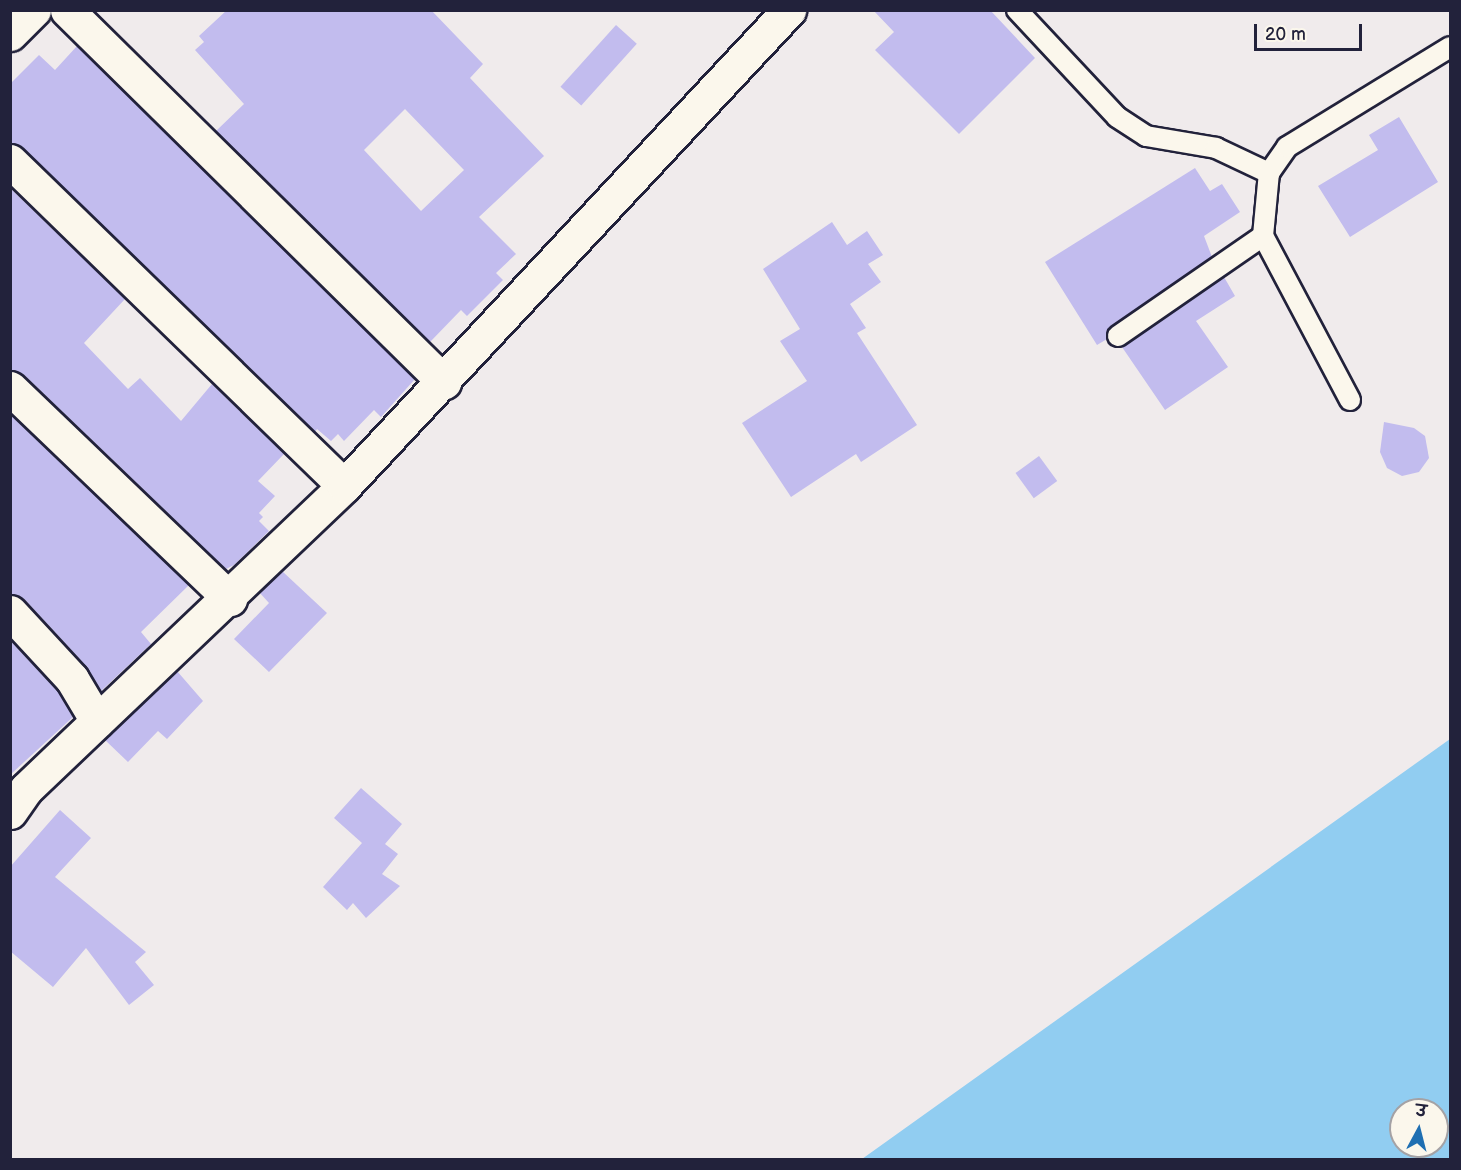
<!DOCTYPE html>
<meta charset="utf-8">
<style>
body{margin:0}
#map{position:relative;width:1461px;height:1170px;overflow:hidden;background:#f0ebec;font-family:"Balsamiq Sans","Playpen Sans Deva",sans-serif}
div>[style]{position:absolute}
.water>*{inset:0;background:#91cdf1}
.building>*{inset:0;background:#c2bcee;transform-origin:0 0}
.roads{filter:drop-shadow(2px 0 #22223b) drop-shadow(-2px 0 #22223b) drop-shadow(0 2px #22223b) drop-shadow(0 -2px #22223b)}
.lane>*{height:20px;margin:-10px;padding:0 10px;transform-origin:10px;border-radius:10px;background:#fbf7ec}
.street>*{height:33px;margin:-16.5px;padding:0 16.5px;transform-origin:16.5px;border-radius:16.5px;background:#fbf7ec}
span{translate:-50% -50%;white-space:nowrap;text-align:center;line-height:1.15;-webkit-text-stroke:4.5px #fbf7ec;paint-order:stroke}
.frame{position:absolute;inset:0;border:12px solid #22223b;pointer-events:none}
.north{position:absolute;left:1389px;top:1098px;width:60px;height:60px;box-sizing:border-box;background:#fbf7ec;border:2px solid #a4a2a5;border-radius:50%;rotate:7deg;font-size:16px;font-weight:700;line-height:24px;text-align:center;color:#22223b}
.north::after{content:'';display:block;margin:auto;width:21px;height:27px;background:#1f6fb2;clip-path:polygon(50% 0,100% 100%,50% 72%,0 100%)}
.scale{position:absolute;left:1254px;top:24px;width:108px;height:27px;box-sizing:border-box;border:3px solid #22223b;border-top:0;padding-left:8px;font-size:18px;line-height:21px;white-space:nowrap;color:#22223b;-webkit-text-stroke:4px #fbf7ec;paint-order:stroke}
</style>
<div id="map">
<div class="water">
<i style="clip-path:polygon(evenodd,1450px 739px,1450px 1159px,862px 1159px,1450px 739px,1401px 1110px,1437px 1110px,1437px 1146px,1401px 1146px,1401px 1110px)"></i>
</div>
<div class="building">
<i style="clip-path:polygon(evenodd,227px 10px,431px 10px,483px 64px,470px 78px,544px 156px,479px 217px,516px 254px,496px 273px,503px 280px,467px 316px,461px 310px,430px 342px,216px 131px,244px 104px,195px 50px,204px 42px,199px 36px,227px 10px,405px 109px,464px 170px,421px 211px,364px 150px,405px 109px)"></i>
<i style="clip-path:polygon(873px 10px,990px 10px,1035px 58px,959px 134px,875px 50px,894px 32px)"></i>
<i style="left:616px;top:25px;width:28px;height:83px;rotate:42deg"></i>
<i style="clip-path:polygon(77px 46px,415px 379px,381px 417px,374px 410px,344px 441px,338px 434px,331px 441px,317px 429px,315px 432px,23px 148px,10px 143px,10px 84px,39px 55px,55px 70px)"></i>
<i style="clip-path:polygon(1399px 117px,1438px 182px,1350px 237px,1318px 186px,1378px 150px,1369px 135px)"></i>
<i style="clip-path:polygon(1195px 168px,1210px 191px,1222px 184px,1240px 212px,1204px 236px,1212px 257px,1111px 326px,1107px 339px,1097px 345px,1045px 262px)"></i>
<i style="clip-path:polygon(10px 188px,125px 299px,84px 343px,128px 389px,140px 378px,181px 421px,212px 384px,284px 454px,258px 481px,275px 496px,259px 513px,263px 517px,259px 521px,269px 531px,234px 565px,226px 569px,23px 374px,10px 370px)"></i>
<i style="clip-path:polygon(832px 222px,847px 245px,867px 231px,883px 255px,868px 264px,881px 282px,850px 304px,866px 328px,857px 333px,917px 425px,861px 462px,856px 454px,791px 497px,742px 423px,807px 381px,780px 341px,800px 329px,763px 269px)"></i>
<i style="clip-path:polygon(1224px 277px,1235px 296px,1196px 321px,1228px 367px,1165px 410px,1122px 347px)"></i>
<i style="clip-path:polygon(10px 414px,189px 585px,141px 632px,151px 644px,101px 691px,86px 666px,24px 599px,10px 594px)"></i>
<i style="clip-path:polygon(1384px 422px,1414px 428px,1425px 436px,1429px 458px,1419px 472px,1402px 476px,1387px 468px,1380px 452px)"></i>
<i style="left:1039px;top:456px;width:31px;height:29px;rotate:54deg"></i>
<i style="clip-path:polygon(282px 571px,327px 613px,269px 672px,234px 639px,269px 603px,259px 592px)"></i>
<i style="clip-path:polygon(10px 640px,57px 690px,73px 717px,10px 775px)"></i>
<i style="clip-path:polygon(177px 671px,203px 701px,167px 739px,158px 731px,128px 762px,105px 740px)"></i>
<i style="clip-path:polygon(361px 788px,402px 824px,385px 844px,398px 854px,382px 874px,400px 886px,366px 918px,353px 903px,347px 910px,323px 887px,362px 843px,334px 818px)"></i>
<i style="clip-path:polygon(60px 810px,91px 838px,55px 877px,146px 952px,135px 962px,154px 985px,129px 1005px,86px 948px,53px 987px,10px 951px,10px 867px)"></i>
</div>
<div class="roads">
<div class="lane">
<i style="left:1017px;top:10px;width:146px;rotate:46.9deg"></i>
<i style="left:1117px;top:117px;width:35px;rotate:33deg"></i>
<i style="left:1146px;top:136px;width:71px;rotate:9.7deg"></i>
<i style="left:1216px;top:148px;width:59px;rotate:25.3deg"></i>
<i style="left:1118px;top:336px;width:176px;rotate:-34.6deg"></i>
<i style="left:1350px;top:400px;width:186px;rotate:-117.9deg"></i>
<i style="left:1263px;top:236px;width:63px;rotate:-84.6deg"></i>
<i style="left:1269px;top:173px;width:32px;rotate:-55deg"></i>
<i style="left:1287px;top:147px;width:191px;rotate:-31.5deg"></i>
</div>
<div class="street">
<i style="left:67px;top:10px;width:530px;rotate:44.62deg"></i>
<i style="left:10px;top:34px;width:34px;rotate:-45deg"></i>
<i style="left:10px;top:161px;width:466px;rotate:44.2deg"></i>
<i style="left:10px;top:388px;width:305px;rotate:43.8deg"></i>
<i style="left:10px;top:612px;width:91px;rotate:47.2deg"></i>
<i style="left:72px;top:679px;width:49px;rotate:59.2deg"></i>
<i style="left:10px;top:812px;width:28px;rotate:-55deg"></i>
<i style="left:26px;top:789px;width:439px;rotate:-43.6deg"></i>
<i style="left:344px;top:486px;width:652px;rotate:-46.93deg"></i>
</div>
</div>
<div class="frame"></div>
<div class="north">उ</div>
<div class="scale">20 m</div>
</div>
